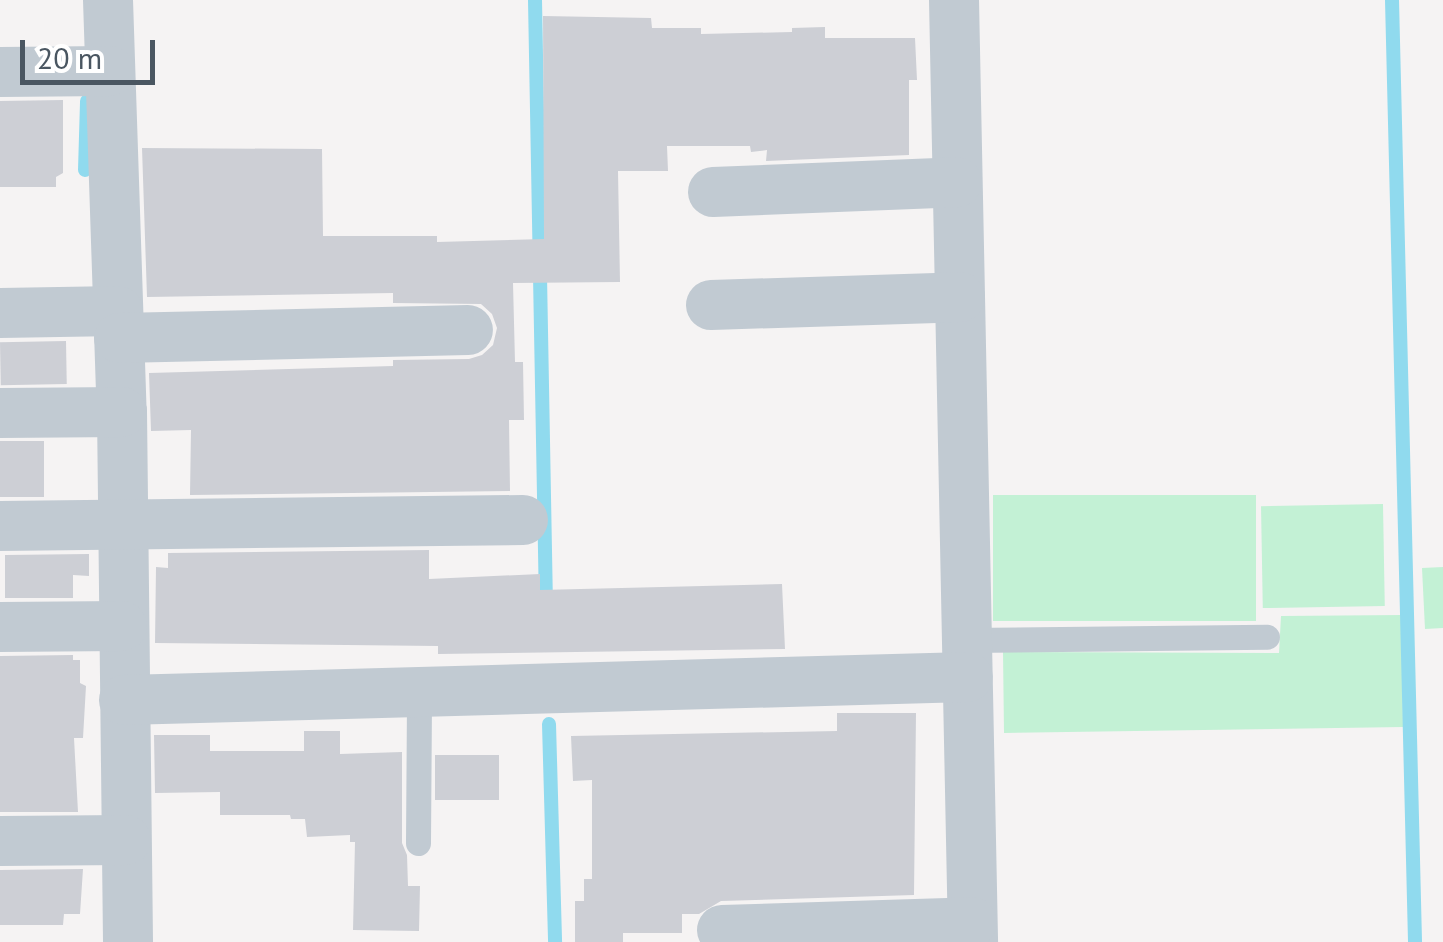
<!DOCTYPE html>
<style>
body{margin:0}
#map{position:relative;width:1443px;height:942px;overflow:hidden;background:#f5f3f3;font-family:"PT Sans",sans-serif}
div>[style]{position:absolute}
.green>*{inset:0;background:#c3f1d5;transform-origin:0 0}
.stream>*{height:14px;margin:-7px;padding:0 7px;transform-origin:7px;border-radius:7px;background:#90daee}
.building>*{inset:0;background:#cdcfd5;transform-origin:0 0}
.service>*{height:25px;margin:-12.5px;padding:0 12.5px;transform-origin:12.5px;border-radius:12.5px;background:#c1cad2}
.minor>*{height:50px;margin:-25px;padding:0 25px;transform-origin:25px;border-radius:25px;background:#c1cad2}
span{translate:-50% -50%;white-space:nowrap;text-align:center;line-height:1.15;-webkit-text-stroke:10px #fff;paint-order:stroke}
.scale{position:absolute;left:20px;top:40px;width:135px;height:45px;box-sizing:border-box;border:5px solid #4a5661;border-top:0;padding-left:12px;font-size:30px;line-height:35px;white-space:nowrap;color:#4a5661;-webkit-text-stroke:8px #fff;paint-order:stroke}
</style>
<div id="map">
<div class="green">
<i style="left:993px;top:495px;width:263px;height:126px"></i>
<i style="left:1383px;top:504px;width:102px;height:122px;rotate:89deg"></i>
<i style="clip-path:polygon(1443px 567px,1443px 628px,1425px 629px,1422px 568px)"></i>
<i style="clip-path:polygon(1402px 615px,1403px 727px,1004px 733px,1003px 652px,1279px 653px,1281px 616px)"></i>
</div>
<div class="stream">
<i style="left:535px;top:0;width:604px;rotate:88.96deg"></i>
<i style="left:1392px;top:0;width:942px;rotate:88.6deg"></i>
<i style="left:85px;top:170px;width:69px;rotate:-88.3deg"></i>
<i style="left:549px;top:724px;width:218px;rotate:88.4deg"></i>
</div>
<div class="building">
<i style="clip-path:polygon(543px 16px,651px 18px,652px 28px,701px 28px,701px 34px,792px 32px,792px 28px,825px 27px,825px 38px,915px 38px,917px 80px,909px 80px,909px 155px,766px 161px,767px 150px,751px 152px,750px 146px,667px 146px,668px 171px,618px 171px,620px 282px,513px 283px,515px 362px,523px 362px,524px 420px,509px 420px,510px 491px,190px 495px,191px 430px,151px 431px,149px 373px,393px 366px,393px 360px,469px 359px,482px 355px,493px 345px,497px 328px,492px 314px,481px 304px,393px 303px,393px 293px,147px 297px,142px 148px,322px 149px,323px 236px,437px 236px,437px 242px,544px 239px)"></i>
<i style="clip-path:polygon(63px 100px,63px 173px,56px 177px,56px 187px,0 187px,0 101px)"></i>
<i style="left:66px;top:341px;width:43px;height:66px;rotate:89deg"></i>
<i style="left:44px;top:441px;width:56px;height:44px;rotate:90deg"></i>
<i style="clip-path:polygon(429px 550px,429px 579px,540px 574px,540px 590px,782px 584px,785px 649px,438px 654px,438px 646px,155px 643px,156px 567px,168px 568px,168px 553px)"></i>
<i style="clip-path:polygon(89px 554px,89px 576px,73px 575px,73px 598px,5px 598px,5px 555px)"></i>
<i style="clip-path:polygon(73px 655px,73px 660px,80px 660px,80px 683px,86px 686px,83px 738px,74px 738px,78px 812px,0 812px,0 656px)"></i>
<i style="clip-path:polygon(837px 713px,916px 713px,914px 895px,721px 901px,699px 914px,682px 914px,682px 933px,623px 933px,623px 942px,575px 942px,575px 901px,584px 901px,584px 879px,592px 879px,592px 780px,573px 781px,571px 736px,837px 731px)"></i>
<i style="clip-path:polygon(304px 731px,340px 731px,340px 754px,402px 752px,402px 843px,407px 855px,408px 886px,420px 886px,419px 931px,353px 930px,355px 842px,350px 842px,350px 835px,307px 837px,305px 819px,291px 819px,290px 815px,220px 815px,220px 792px,155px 793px,154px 735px,210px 735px,210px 751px,304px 751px)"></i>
<i style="left:435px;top:755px;width:64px;height:45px"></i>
<i style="clip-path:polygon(83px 869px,80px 914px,64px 914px,63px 925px,0 925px,0 870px)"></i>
</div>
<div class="service">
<i style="left:966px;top:640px;width:301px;rotate:-0.6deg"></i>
<i style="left:418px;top:843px;width:149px;rotate:-89.6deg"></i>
</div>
<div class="minor">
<i style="left:108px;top:0;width:412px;rotate:88.1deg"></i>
<i style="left:122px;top:412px;width:530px;rotate:89.35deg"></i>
<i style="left:954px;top:0;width:942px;rotate:88.84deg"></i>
<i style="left:0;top:72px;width:110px;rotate:-0.5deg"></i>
<i style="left:713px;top:192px;width:244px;rotate:-2.3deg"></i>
<i style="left:711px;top:305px;width:249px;rotate:-1.8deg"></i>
<i style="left:0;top:313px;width:118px;rotate:-1deg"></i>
<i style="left:119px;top:338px;width:349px;rotate:-1.3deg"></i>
<i style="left:0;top:413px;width:122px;rotate:-0.5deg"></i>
<i style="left:0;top:526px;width:523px;rotate:-0.66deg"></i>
<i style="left:0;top:627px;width:122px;rotate:-0.5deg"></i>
<i style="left:124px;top:700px;width:844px;rotate:-1.56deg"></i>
<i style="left:0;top:841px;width:126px;rotate:-0.5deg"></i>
<i style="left:722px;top:930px;width:250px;rotate:-1.8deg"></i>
</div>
<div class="scale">20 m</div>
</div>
